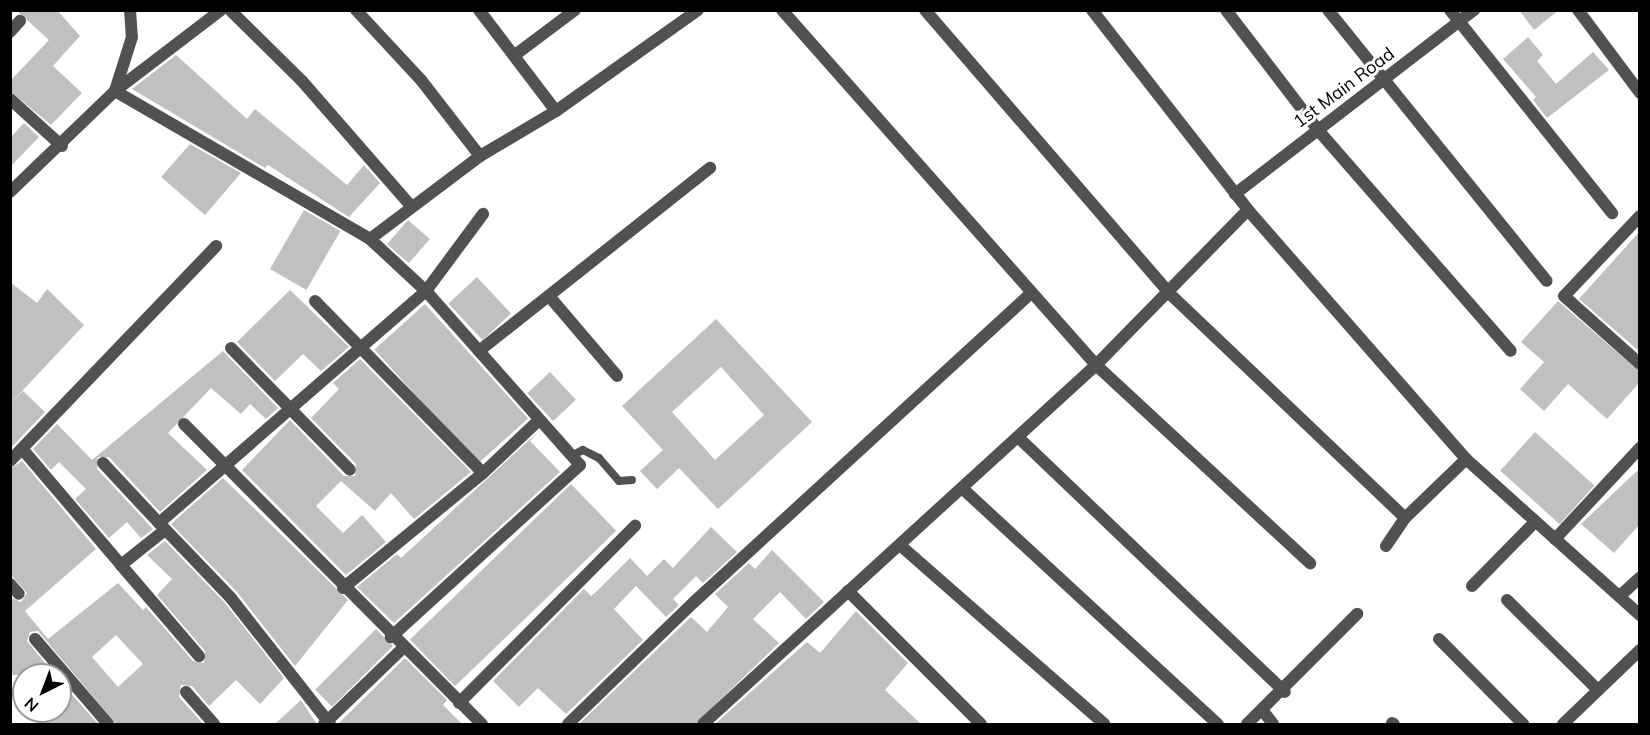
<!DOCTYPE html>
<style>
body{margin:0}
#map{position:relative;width:1650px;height:735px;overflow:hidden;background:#fff;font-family:Mulish,sans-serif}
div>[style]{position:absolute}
.building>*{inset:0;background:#c0c0c0;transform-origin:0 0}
.service>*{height:8px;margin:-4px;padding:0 4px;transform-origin:4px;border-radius:4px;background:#515151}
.minor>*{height:12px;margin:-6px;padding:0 6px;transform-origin:6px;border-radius:6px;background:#515151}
span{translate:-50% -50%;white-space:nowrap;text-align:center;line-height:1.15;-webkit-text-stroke:6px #fff;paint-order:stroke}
.street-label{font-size:18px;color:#000}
.frame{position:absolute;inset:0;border:12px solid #000;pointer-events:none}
.north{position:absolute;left:12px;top:663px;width:60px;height:60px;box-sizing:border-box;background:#fff;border:2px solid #999;border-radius:50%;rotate:222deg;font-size:16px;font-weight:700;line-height:24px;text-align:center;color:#000}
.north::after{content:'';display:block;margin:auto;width:21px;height:27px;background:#000;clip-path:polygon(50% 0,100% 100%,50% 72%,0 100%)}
</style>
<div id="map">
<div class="building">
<i style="clip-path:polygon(16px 10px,57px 10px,80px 36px,53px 66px,82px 93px,51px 125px,10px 91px,10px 81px,49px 40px)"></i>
<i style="clip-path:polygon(1519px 10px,1559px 10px,1534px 30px)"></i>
<i style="clip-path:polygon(1528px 37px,1543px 55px,1537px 61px,1556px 84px,1593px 52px,1609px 70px,1547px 118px,1533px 100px,1536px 97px,1503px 59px)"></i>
<i style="clip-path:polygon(176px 55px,247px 119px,255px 109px,347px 185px,364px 165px,380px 183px,349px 217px,268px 165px,265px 168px,132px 89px)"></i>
<i style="clip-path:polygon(24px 123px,39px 137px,10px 167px,10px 138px)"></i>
<i style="clip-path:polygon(190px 144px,241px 173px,205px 215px,161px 177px)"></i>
<i style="left:304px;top:210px;width:42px;height:68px;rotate:30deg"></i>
<i style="left:408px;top:220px;width:29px;height:32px;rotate:41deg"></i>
<i style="clip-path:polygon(1640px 231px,1640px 352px,1579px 299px)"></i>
<i style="left:477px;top:277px;width:50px;height:39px;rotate:47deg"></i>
<i style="clip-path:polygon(10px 282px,37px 303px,47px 289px,84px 325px,10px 404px)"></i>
<i style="clip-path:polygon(290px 290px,349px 347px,321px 371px,303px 354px,275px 381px,237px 342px)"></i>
<i style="clip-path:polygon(1558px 301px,1640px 372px,1640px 382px,1607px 419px,1568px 384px,1544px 411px,1520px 389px,1544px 362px,1521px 342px)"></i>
<i style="left:425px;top:304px;width:154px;height:68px;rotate:48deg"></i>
<i style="clip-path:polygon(evenodd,716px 319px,812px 422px,718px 509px,679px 468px,657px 489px,640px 471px,663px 450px,622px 406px,716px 319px,721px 367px,764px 415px,715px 460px,672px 412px,721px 367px)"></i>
<i style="clip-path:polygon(223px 351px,278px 408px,266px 419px,250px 404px,241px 414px,211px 388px,168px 433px,207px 470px,160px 512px,109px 457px,98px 457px,97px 469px,153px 529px,141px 538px,127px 522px,109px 538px,75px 499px,86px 489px,59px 462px,51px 470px,33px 449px,57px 424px,92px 460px)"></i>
<i style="clip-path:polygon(360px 359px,471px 472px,414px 519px,391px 493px,375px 511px,341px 481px,316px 506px,343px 533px,362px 515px,386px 542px,346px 575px,242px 470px,290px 420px,344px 476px,355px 476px,356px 464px,311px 418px,339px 389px,333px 383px)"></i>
<i style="left:550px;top:372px;width:38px;height:31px;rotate:47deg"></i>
<i style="clip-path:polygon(23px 391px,45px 412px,10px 449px,10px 404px)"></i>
<i style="clip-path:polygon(539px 431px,530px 441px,560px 472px,394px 623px,357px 587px,397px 554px,401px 558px)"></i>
<i style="left:1535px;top:432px;width:80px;height:52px;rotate:42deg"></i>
<i style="clip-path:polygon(evenodd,22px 461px,96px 549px,25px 611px,48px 639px,118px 583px,143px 610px,146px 607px,193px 661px,204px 663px,205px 651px,157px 595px,172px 579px,147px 555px,165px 541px,225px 603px,284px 678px,260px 704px,236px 680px,209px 706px,192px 686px,181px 685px,179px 697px,203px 724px,116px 724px,38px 631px,30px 632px,27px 641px,55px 675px,10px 675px,10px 597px,21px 602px,27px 593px,10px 574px,10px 469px,22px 461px,116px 635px,143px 664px,118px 687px,92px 657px,116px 635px)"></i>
<i style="clip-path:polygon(1640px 468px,1640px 524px,1614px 553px,1581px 524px)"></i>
<i style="clip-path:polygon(223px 478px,348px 600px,295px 666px,237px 592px,171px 524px)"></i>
<i style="left:571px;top:484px;width:65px;height:224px;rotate:46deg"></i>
<i style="clip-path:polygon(711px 527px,737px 552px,703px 583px,696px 576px,673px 599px,679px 605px,666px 617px,636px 586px,614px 609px,643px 640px,566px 714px,538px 688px,519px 707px,493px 681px,584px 589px,591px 596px,596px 592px,630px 558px,647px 576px,664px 559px,673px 568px)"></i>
<i style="clip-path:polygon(772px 550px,824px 602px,806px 619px,780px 592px,753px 619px,779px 643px,695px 724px,579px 724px,691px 617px,707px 632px,728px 607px,715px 594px,749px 563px,755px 569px)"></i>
<i style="clip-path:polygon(856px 611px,908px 663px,885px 690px,921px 724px,715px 724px,807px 642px,820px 653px)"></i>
<i style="left:376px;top:629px;width:24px;height:86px;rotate:45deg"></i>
<i style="clip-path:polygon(405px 658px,447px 700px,443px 705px,462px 724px,338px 724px)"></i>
<i style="clip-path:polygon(60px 681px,98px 724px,35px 724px,51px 711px,60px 711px)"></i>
<i style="clip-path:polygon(301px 700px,316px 723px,275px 724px)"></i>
</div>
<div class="service">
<i style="left:571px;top:456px;width:13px;rotate:-27deg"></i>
<i style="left:583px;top:450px;width:18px;rotate:27deg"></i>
<i style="left:599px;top:458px;width:30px;rotate:49deg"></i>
<i style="left:619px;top:481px;width:13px;rotate:-4deg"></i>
</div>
<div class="minor">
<i style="left:130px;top:10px;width:27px;rotate:86deg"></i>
<i style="left:132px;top:37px;width:57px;rotate:107.5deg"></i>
<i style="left:115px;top:91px;width:295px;rotate:30.1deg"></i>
<i style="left:370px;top:239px;width:76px;rotate:42.9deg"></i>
<i style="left:426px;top:291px;width:232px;rotate:48.5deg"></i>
<i style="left:580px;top:465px;width:256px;rotate:137.7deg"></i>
<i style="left:230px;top:10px;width:101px;rotate:44.6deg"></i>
<i style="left:302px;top:81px;width:164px;rotate:48.9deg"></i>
<i style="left:356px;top:10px;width:96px;rotate:47.1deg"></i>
<i style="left:421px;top:80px;width:96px;rotate:52.2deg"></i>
<i style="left:479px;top:10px;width:127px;rotate:52.7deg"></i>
<i style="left:782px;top:10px;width:474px;rotate:48.5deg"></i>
<i style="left:1096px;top:365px;width:292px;rotate:42.8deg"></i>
<i style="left:925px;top:10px;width:374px;rotate:49.2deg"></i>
<i style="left:1169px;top:293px;width:326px;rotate:43.6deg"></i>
<i style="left:1092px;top:10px;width:254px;rotate:52deg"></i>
<i style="left:1248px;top:210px;width:331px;rotate:48.8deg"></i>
<i style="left:1466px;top:459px;width:234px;rotate:41.9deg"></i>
<i style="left:1226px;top:10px;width:151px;rotate:52.5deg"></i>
<i style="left:1318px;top:130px;width:293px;rotate:48.9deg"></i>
<i style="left:1328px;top:10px;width:348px;rotate:51.1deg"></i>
<i style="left:1450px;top:10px;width:260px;rotate:51.4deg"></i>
<i style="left:1578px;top:10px;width:104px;rotate:53.2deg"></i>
<i style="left:10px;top:32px;width:15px;rotate:-48deg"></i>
<i style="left:515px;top:55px;width:75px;rotate:-36.9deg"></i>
<i style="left:10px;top:99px;width:70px;rotate:42.1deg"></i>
<i style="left:10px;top:192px;width:146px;rotate:-43.9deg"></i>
<i style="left:115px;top:91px;width:133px;rotate:-37.4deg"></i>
<i style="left:1235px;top:194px;width:302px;rotate:-37.6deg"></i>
<i style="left:1640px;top:216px;width:110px;rotate:133.5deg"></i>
<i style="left:1564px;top:296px;width:102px;rotate:41.8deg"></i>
<i style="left:370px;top:239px;width:138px;rotate:-37deg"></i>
<i style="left:480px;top:156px;width:88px;rotate:-30.6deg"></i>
<i style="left:556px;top:111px;width:174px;rotate:-35.4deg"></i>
<i style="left:549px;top:296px;width:105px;rotate:49.6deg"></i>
<i style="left:315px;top:301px;width:240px;rotate:45.7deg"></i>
<i style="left:231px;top:348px;width:170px;rotate:45.7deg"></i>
<i style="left:479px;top:351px;width:295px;rotate:-38.4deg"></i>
<i style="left:184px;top:424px;width:423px;rotate:45.2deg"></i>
<i style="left:1018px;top:437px;width:369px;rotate:43.7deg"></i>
<i style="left:24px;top:451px;width:150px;rotate:49.6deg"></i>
<i style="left:121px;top:565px;width:56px;rotate:-38.5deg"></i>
<i style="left:10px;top:461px;width:298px;rotate:-46.2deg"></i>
<i style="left:103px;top:463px;width:82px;rotate:47deg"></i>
<i style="left:963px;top:489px;width:347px;rotate:42.7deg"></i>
<i style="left:1555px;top:539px;width:125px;rotate:-47deg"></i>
<i style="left:901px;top:546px;width:270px;rotate:41.2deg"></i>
<i style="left:1386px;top:546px;width:34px;rotate:-56deg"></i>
<i style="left:1405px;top:518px;width:85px;rotate:-44deg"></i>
<i style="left:121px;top:565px;width:120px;rotate:49.4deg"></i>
<i style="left:10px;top:584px;width:13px;rotate:48deg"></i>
<i style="left:1472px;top:586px;width:90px;rotate:-45.5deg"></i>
<i style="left:343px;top:588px;width:181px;rotate:-39.4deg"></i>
<i style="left:483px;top:473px;width:77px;rotate:-43.4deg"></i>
<i style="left:848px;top:591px;width:188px;rotate:45deg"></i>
<i style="left:1621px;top:595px;width:26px;rotate:-43deg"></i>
<i style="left:1507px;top:600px;width:128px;rotate:44.7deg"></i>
<i style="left:35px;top:639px;width:112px;rotate:49.3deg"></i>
<i style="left:1439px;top:639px;width:120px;rotate:45.3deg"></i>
<i style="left:186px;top:692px;width:43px;rotate:48.8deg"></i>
<i style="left:459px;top:703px;width:250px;rotate:-45.2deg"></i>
<i style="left:1263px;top:711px;width:16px;rotate:52deg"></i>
<i style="left:1392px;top:723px;width:2px;rotate:27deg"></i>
<i style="left:324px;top:724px;width:110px;rotate:-43.9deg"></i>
<i style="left:330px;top:724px;width:160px;rotate:-128.2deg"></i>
<i style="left:231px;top:598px;width:104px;rotate:-133.8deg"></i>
<i style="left:159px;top:523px;width:354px;rotate:-41deg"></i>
<i style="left:426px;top:291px;width:96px;rotate:-53.5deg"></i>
<i style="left:568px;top:724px;width:175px;rotate:-44.1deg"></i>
<i style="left:694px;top:602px;width:456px;rotate:-42.5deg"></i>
<i style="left:703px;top:724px;width:532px;rotate:-42.41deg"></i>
<i style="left:1096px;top:365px;width:217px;rotate:-45.6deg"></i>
<i style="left:1247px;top:724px;width:156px;rotate:-45deg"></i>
<i style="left:1563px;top:724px;width:107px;rotate:-43.9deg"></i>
</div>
<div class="street-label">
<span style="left:1344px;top:88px;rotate:-37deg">1st Main Road</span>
</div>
<div class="frame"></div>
<div class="north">N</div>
</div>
